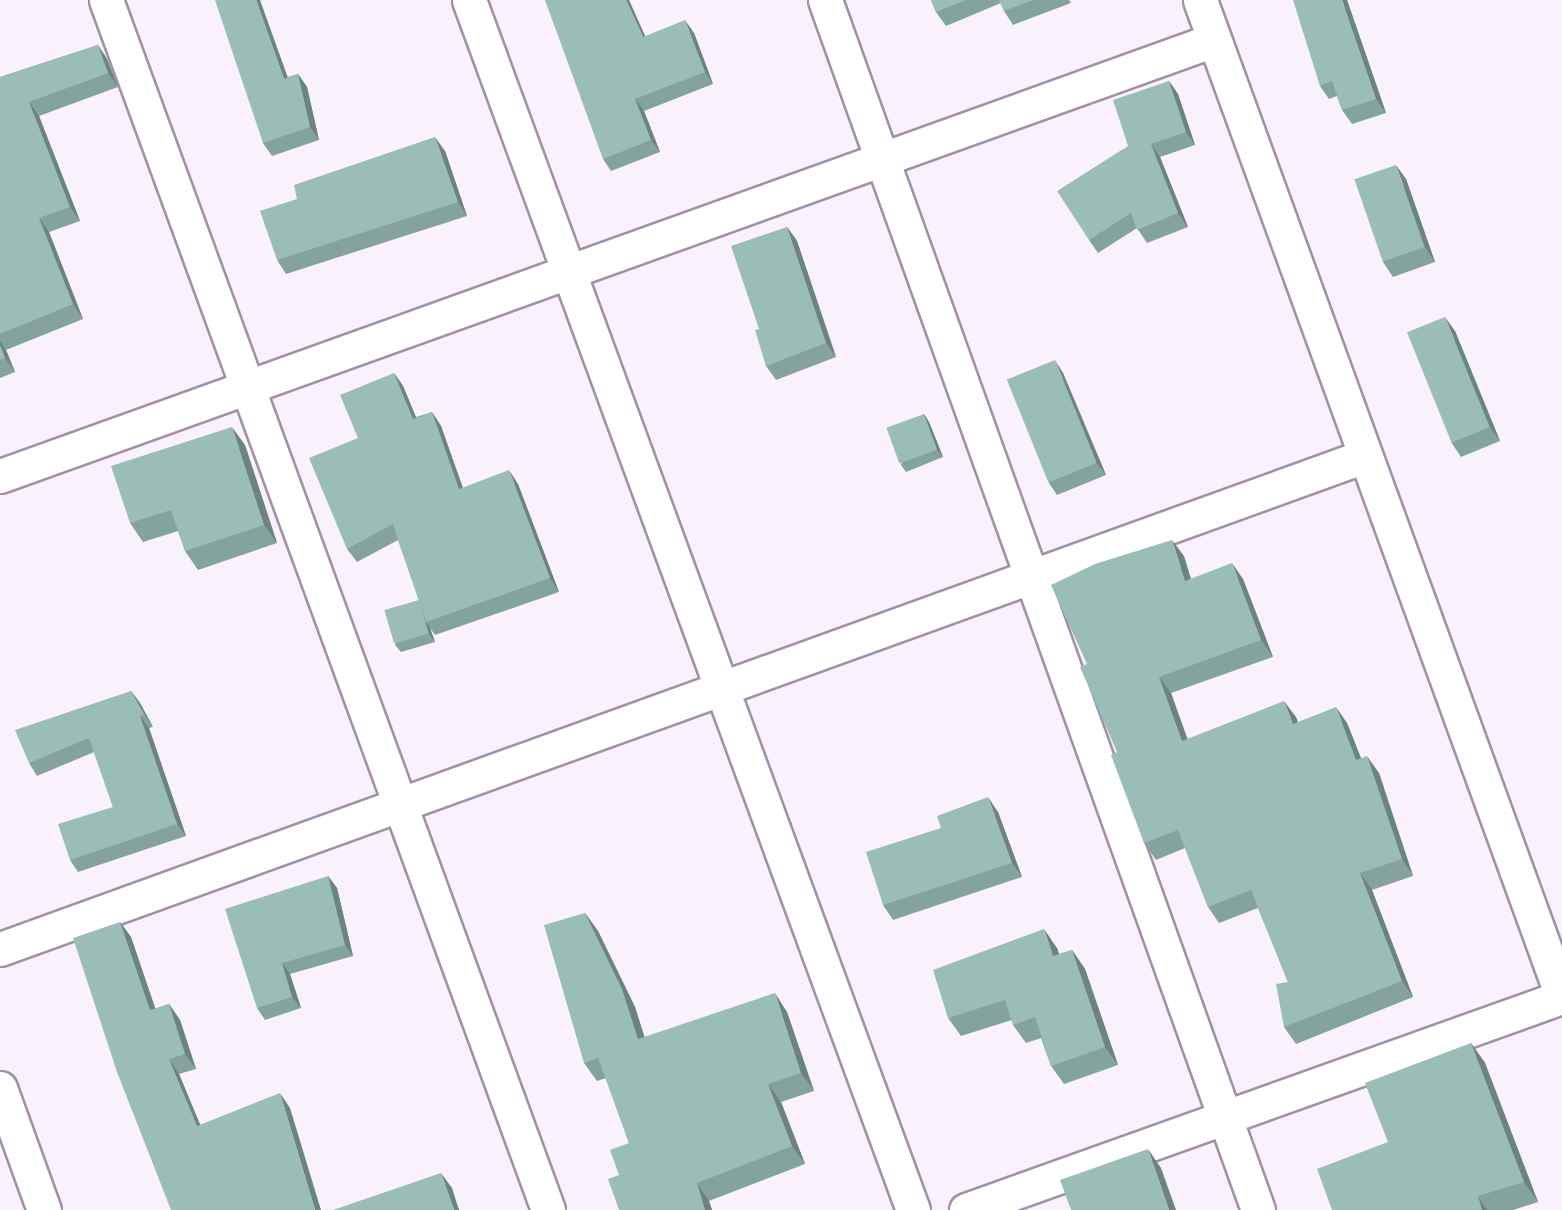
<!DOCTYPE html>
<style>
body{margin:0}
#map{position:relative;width:1562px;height:1210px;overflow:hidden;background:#f9f2fc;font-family:"IBM Plex Serif",serif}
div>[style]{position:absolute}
.roads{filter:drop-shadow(2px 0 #a090a8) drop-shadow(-2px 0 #a090a8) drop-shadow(0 2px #a090a8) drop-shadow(0 -2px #a090a8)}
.minor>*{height:33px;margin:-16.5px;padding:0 16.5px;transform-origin:16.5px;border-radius:16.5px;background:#fff}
.wall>*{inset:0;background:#84a39e}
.shaded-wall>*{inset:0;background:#6c8481}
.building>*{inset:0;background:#9abdb8;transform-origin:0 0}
span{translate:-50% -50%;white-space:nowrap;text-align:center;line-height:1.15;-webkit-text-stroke:6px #f9f2fc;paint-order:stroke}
</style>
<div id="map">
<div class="roads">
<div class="minor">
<i style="left:106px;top:0;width:1288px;rotate:69.93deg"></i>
<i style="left:469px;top:0;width:1289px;rotate:69.85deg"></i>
<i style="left:825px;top:0;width:1285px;rotate:70.31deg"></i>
<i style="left:1200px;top:0;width:1060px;rotate:70.03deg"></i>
<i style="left:0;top:476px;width:1290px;rotate:-19.76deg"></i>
<i style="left:0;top:949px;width:1451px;rotate:-19.86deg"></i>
<i style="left:0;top:1088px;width:130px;rotate:70.2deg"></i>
<i style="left:966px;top:1210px;width:633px;rotate:-19.67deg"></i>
</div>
</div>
<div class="wall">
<i style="clip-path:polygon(931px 0,1069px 0,1071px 3px,1013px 25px,1004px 11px,1001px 3px,946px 26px,936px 12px)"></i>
<i style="clip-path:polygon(1347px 0,1386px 113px,1352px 124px,1342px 110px,1337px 96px,1329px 99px,1320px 86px)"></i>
<i style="clip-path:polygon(694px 33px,713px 84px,644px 111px,660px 152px,611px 171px,603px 159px,645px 36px)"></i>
<i style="clip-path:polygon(98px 45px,107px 59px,118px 87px,39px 116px,80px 221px,49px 232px,83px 319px,6px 350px,15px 372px,0 378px,0 77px)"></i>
<i style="clip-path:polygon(298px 74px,307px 87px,319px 140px,272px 156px,263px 143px,288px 77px)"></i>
<i style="clip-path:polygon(1169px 81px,1178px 94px,1195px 145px,1160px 157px,1188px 227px,1147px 243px,1137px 228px,1098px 253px,1089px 240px)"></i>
<i style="clip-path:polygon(445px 151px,467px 216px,286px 274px,277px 260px)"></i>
<i style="clip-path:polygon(1406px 179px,1435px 262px,1393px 277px,1383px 262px)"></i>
<i style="clip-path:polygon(787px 227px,797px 241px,836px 357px,776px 380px,766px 366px,759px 329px)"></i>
<i style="clip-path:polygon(1455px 331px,1500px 441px,1461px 457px,1451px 442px)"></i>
<i style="clip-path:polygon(394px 373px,403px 386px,416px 417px,432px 412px,441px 426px,463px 488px,518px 484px,559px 592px,435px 635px,430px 628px,435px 642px,401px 652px,395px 645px,419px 600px,398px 540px,357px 562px,347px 549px,358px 438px)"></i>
<i style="clip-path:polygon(1063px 373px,1106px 475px,1057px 495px,1049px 483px)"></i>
<i style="clip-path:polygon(924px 414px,929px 422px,943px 457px,906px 472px,901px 465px)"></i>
<i style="clip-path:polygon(245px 445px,277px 543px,198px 570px,185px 551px,178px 531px,143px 542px,130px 523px)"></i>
<i style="clip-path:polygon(1184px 556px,1191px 579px,1243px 579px,1273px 657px,1171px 693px,1187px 739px,1296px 717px,1297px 722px,1347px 723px,1361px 758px,1379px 773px,1413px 876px,1372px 890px,1413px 997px,1296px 1044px,1284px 1027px,1288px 982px,1258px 908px,1219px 923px,1208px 907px,1185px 848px,1156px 860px,1144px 843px,1117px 752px)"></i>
<i style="clip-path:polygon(131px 691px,140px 703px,153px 727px,149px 728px,186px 836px,78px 872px,70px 860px,113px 807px,94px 752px,37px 776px,29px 763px)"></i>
<i style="clip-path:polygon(998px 812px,1022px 877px,893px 920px,883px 905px)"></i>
<i style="clip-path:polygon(328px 876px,337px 888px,353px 956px,290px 974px,301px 1008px,265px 1020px,257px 1008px)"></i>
<i style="clip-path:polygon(585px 913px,598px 931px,635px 1007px,644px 1037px,787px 1012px,814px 1091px,781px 1102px,805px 1164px,709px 1201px,712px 1210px,619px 1210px,619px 1175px,629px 1143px,606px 1078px,597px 1081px,584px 1063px)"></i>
<i style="clip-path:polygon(120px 922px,131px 937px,155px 1009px,169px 1004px,180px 1020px,196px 1069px,179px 1074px,200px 1125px,290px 1108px,171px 1210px)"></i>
<i style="clip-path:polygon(1057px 948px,1059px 954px,1072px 950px,1085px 969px,1118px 1065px,1064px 1084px,1051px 1066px,1041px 1038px,1026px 1043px,1013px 1025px,1012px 1020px,961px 1036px,948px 1018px)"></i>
<i style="clip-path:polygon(1471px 1043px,1485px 1063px,1538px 1202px,1513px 1210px,1332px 1210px)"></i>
</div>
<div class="shaded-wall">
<i style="clip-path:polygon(256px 0,260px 0,293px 92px,284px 79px)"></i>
<i style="clip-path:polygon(626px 0,629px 0,651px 49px,643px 37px)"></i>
<i style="clip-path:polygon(1342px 0,1347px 0,1386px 113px,1376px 99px)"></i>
<i style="clip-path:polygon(685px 20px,694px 33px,713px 84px,705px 72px)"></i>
<i style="clip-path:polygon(98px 45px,107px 59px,118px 87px,108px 73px)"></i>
<i style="clip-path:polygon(298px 74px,307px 87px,319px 140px,310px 127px)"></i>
<i style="clip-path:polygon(1169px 81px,1178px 94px,1195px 145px,1186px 132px)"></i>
<i style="clip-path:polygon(635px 99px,644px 111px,660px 152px,651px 140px)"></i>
<i style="clip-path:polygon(29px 102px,39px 116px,80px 221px,70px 207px)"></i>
<i style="clip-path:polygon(435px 137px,445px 151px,467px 216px,458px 202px)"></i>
<i style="clip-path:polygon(1151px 144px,1160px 157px,1188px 227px,1178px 213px)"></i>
<i style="clip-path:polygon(1396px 165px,1406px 179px,1435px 262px,1425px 247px)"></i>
<i style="clip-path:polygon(39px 218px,49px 232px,83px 319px,73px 304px)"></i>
<i style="clip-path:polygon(787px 227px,797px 241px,836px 357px,826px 343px)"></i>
<i style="clip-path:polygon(1445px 317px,1455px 331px,1500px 441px,1490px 427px)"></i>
<i style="clip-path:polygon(0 341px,6px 350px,15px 372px,5px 358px,0 345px)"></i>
<i style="clip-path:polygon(1055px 360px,1063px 373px,1106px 475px,1097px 463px)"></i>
<i style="clip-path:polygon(394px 373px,403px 386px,422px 432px,413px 419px)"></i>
<i style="clip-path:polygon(432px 412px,441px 426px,468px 503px,459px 489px)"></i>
<i style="clip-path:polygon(924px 414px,929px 422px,943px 457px,937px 450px)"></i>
<i style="clip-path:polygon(232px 427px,245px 445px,277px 543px,264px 525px)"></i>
<i style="clip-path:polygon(509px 470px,518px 484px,559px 592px,550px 578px)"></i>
<i style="clip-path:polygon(1172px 540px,1184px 556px,1196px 597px,1185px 581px)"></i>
<i style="clip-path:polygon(1232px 563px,1243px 579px,1273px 657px,1261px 640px)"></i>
<i style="clip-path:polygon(419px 600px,426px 622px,430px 628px,435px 642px,429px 634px)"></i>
<i style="clip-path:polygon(1159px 677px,1171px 693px,1194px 757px,1182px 741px)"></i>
<i style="clip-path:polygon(131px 691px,140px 703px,153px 727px,144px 714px)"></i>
<i style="clip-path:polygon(1284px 701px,1296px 717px,1305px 740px,1293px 724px)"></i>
<i style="clip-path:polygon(1336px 707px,1347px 723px,1368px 776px,1356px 760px)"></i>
<i style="clip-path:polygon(140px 716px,149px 728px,186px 836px,177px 824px)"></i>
<i style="clip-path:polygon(1367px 756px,1379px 773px,1413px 876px,1402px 859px)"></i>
<i style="clip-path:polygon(988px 797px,998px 812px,1022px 877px,1012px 863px)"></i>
<i style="clip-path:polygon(1360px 873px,1372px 890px,1413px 997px,1402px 981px)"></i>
<i style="clip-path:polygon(328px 876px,337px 888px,353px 956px,345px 945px)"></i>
<i style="clip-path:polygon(585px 913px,598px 931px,635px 1007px,651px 1057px,638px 1039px)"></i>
<i style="clip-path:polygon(120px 922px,131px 937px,161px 1025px,150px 1010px)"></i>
<i style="clip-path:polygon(1044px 929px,1057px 948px,1066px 974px,1053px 956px)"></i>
<i style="clip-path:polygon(1072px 950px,1085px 969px,1118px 1065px,1105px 1047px)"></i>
<i style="clip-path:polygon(282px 963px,290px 974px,301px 1008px,292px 997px)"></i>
<i style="clip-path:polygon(775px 993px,787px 1012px,814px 1091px,801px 1073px)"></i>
<i style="clip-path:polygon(169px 1004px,180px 1020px,196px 1069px,185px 1054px)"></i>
<i style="clip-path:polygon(1471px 1043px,1485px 1063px,1538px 1202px,1524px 1182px)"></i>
<i style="clip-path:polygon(169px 1059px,179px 1074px,207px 1141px,197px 1126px)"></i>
<i style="clip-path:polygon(768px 1084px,781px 1102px,805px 1164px,792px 1146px)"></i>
<i style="clip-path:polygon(280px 1093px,290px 1108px,321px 1210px,315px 1210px)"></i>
<i style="clip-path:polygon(1148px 1149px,1161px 1168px,1176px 1210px,1169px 1210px)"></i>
<i style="clip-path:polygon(441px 1173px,452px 1188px,459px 1210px,454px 1210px)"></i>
<i style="clip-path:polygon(697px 1183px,709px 1201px,712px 1210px,705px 1210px)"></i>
<i style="clip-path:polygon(1478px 1196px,1487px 1210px,1482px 1210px)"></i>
</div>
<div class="building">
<i style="clip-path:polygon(215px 0,256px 0,284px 79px,298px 74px,310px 127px,263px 143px)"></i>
<i style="clip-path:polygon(545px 0,626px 0,643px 37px,685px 20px,705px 72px,635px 99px,651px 140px,603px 159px)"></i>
<i style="clip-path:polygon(931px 0,966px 0,936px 12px)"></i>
<i style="clip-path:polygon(999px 0,1033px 0,1004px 11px)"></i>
<i style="clip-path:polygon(1293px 0,1342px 0,1376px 99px,1342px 110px,1332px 81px,1320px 86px)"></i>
<i style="clip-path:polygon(98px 45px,108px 73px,29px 102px,70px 207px,39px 218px,73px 304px,0 334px,0 77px)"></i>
<i style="clip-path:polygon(1169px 81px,1186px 132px,1151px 144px,1178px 213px,1137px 230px,1131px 213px,1089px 240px,1057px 191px,1128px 146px,1113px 100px)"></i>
<i style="clip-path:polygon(435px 137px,458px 202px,277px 260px,260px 211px,297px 199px,294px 185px)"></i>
<i style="left:1396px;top:165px;width:87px;height:44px;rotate:71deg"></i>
<i style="clip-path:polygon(787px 227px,826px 343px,766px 366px,755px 330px,759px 329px,731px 246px)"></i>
<i style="left:1445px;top:317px;width:119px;height:41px;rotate:68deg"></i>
<i style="clip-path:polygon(0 345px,5px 358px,0 360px)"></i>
<i style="left:1055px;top:360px;width:111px;height:52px;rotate:68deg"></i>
<i style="clip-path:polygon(394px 373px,413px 419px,432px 412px,459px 489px,509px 470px,550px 578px,426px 622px,393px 524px,347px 549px,309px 458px,358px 438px,340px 395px)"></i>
<i style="left:924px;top:414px;width:38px;height:40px;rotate:70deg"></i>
<i style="clip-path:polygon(232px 427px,264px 525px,185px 551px,171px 510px,130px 523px,111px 466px)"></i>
<i style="clip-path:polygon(1172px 540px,1185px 581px,1232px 563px,1261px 640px,1159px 677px,1182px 741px,1284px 701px,1293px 724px,1336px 707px,1356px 760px,1367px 756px,1402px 859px,1360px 873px,1402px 981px,1284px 1027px,1276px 984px,1288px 982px,1251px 890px,1208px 907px,1178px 830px,1144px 843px,1111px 755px,1117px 752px,1080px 667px,1087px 664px,1051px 585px,1095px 564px)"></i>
<i style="left:419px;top:600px;width:35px;height:36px;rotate:74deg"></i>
<i style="clip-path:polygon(131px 691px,144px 714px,140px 716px,177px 824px,70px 860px,58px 824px,113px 807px,89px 738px,29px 763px,15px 730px)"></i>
<i style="clip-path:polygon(988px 797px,1012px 863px,883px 905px,866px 852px,941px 828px,937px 816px)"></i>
<i style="clip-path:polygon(328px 876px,345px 945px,282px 963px,292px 997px,257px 1008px,225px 909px)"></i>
<i style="clip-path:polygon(585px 913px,622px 989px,638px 1039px,775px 993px,801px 1073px,768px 1084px,792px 1146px,697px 1183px,705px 1210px,619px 1210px,608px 1179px,619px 1175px,610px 1150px,629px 1143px,598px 1058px,584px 1063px,544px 925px)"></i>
<i style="clip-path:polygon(120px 922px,150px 1010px,169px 1004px,185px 1054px,169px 1059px,197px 1126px,280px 1093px,315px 1210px,171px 1210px,117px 1072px,73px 938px)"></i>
<i style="clip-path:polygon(1044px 929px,1053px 956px,1072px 950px,1105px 1047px,1051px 1066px,1035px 1017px,1013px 1025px,1005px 1000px,948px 1018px,933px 970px)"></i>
<i style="clip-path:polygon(1471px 1043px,1524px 1182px,1478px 1196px,1482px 1210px,1332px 1210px,1317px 1169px,1388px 1142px,1365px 1083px)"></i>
<i style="clip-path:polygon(1148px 1149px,1169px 1210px,1071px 1210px,1060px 1180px)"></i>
<i style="clip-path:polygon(441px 1173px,454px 1210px,333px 1210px)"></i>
</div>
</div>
